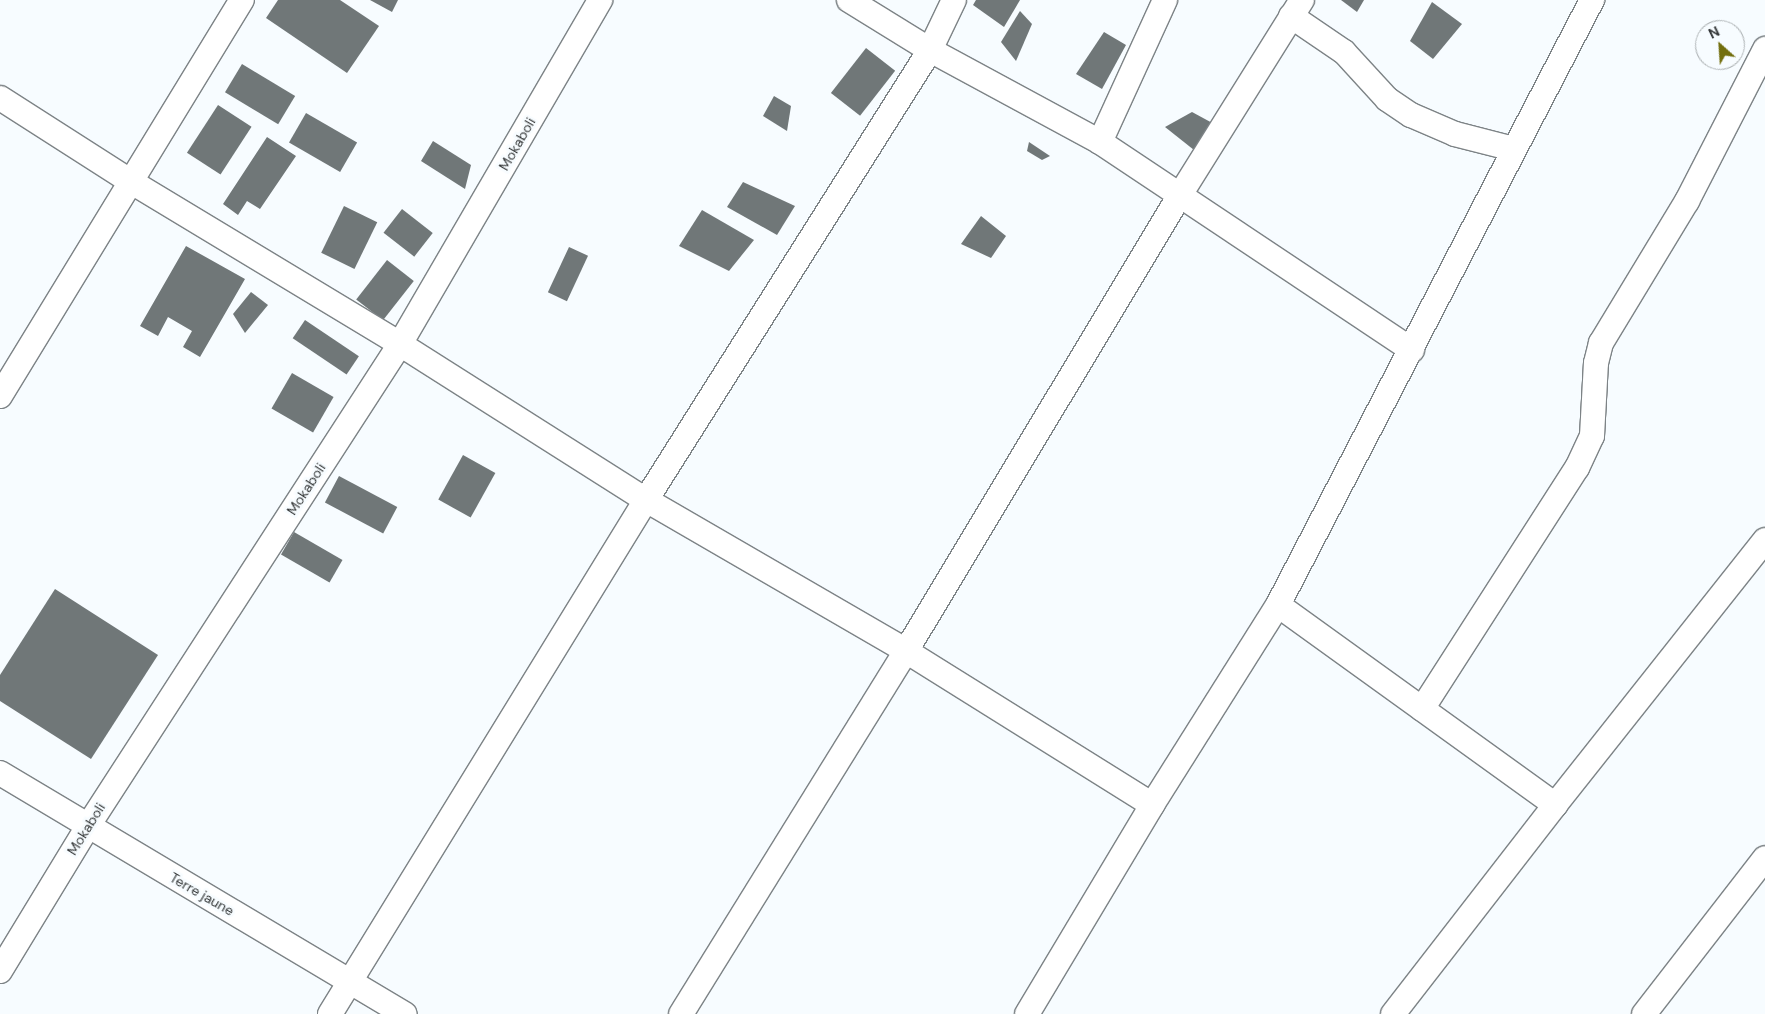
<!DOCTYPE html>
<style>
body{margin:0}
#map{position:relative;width:1765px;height:1014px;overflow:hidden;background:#f7fcff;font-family:"DM Sans",sans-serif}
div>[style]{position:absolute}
.building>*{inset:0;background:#707778;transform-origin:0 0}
.roads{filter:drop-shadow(1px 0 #7d8386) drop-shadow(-1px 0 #7d8386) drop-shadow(0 1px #7d8386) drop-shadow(0 -1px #7d8386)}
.street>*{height:24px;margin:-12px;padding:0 12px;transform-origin:12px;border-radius:12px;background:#fff}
span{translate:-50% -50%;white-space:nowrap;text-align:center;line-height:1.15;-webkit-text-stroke:5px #f7fcff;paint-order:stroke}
.street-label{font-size:14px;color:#353839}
.north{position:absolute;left:1695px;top:20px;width:50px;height:50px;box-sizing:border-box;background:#f7fcff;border:1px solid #a9aeb0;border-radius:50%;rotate:334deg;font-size:14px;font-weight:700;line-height:20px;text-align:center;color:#353839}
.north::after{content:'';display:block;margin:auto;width:18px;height:22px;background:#726e0d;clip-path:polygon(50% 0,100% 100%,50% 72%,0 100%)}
</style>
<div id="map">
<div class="building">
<i style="clip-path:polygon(278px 0,340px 0,379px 26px,347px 73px,266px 18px)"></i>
<i style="clip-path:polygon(370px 0,398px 0,392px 12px)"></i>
<i style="clip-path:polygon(976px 0,1020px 0,1004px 27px,973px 5px)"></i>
<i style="clip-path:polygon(1341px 0,1364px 0,1357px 12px)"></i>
<i style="clip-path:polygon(1432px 2px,1462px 24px,1433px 59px,1410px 41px)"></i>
<i style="clip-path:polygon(1020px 11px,1032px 24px,1016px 61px,1001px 42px)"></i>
<i style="clip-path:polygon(1104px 32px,1126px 45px,1102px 89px,1076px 74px)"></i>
<i style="left:866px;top:48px;width:37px;height:57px;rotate:38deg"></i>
<i style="left:242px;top:64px;width:62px;height:33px;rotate:31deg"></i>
<i style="clip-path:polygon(774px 96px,791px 106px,787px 131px,763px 116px)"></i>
<i style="left:218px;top:105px;width:40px;height:57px;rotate:33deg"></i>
<i style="clip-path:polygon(1192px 112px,1216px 125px,1194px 150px,1165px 127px)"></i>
<i style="left:306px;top:113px;width:59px;height:34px;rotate:30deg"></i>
<i style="clip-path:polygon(267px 137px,296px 156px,260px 209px,247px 201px,238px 215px,223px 204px)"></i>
<i style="clip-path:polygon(433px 141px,471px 165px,465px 189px,421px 161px)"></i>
<i style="clip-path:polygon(1029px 142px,1050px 156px,1042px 160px,1027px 151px)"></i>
<i style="clip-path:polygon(743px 182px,795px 206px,777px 235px,727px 207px)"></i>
<i style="left:344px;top:206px;width:37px;height:52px;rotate:26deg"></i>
<i style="left:402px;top:209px;width:39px;height:30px;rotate:38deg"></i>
<i style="clip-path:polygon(702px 210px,754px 240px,729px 271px,679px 246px)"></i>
<i style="clip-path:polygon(981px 216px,1006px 236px,991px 258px,961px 244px)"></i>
<i style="clip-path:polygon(186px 246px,245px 279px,200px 357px,183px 347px,192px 331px,168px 317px,158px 336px,140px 326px)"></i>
<i style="left:569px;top:247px;width:21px;height:50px;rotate:25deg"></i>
<i style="left:387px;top:260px;width:34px;height:50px;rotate:38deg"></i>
<i style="clip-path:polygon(251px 292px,268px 305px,245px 333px,233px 314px)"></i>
<i style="left:305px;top:320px;width:65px;height:22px;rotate:34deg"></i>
<i style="left:292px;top:373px;width:48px;height:41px;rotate:30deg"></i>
<i style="left:463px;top:455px;width:37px;height:51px;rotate:29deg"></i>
<i style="left:339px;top:476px;width:66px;height:30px;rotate:28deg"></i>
<i style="left:294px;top:532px;width:56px;height:26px;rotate:30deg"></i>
<i style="clip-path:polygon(55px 589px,158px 655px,91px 759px,0 701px,0 675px)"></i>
</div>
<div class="roads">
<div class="street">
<i style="left:849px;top:0;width:95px;rotate:31.7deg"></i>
<i style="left:930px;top:50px;width:193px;rotate:28.4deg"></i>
<i style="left:1100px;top:142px;width:375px;rotate:33.7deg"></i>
<i style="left:1291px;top:16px;width:64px;rotate:34.2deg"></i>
<i style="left:1344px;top:52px;width:64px;rotate:47.5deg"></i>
<i style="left:1387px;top:99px;width:29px;rotate:34deg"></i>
<i style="left:1411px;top:115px;width:48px;rotate:23.4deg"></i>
<i style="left:1455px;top:134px;width:61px;rotate:14.3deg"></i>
<i style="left:0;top:98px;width:154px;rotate:32.6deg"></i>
<i style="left:130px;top:181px;width:315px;rotate:31.1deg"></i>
<i style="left:400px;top:344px;width:291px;rotate:32.4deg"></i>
<i style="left:646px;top:500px;width:301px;rotate:30.1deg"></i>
<i style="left:906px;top:651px;width:290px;rotate:32deg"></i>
<i style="left:1100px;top:142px;width:156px;rotate:-65.4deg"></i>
<i style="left:0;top:396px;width:464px;rotate:-58.6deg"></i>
<i style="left:1278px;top:605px;width:342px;rotate:35.8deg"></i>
<i style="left:1422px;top:709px;width:287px;rotate:-57.3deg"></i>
<i style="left:1577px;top:468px;width:35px;rotate:-65deg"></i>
<i style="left:1592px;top:436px;width:73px;rotate:-86.9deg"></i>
<i style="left:1596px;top:363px;width:21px;rotate:-76deg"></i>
<i style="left:1601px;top:343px;width:166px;rotate:-58.8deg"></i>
<i style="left:1687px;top:201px;width:171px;rotate:-62.8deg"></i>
<i style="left:0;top:773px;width:471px;rotate:30.8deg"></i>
<i style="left:0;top:971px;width:170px;rotate:-58.7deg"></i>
<i style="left:88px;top:826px;width:574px;rotate:-57.08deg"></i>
<i style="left:400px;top:344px;width:398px;rotate:-59.8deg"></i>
<i style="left:330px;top:1014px;width:603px;rotate:-58.42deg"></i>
<i style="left:646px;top:500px;width:532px;rotate:-57.74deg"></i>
<i style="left:930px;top:50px;width:55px;rotate:-64.4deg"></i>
<i style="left:681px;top:1014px;width:427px;rotate:-58.2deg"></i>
<i style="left:906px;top:651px;width:532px;rotate:-59deg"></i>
<i style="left:1180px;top:195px;width:230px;rotate:-58deg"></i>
<i style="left:1027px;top:1014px;width:244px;rotate:-59.1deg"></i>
<i style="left:1152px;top:805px;width:236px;rotate:-57.8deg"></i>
<i style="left:1278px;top:605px;width:682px;rotate:-62.57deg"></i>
<i style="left:1393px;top:1014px;width:264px;rotate:-52.2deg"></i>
<i style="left:1555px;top:805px;width:338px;rotate:-51.6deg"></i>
<i style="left:1644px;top:1014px;width:197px;rotate:-52.2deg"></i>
</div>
</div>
<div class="street-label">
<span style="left:517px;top:144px;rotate:-60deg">Mokaboli</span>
<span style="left:306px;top:489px;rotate:-57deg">Mokaboli</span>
<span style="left:86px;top:829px;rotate:-58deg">Mokaboli</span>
<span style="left:202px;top:894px;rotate:30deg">Terre jaune</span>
</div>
<div class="north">N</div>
</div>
